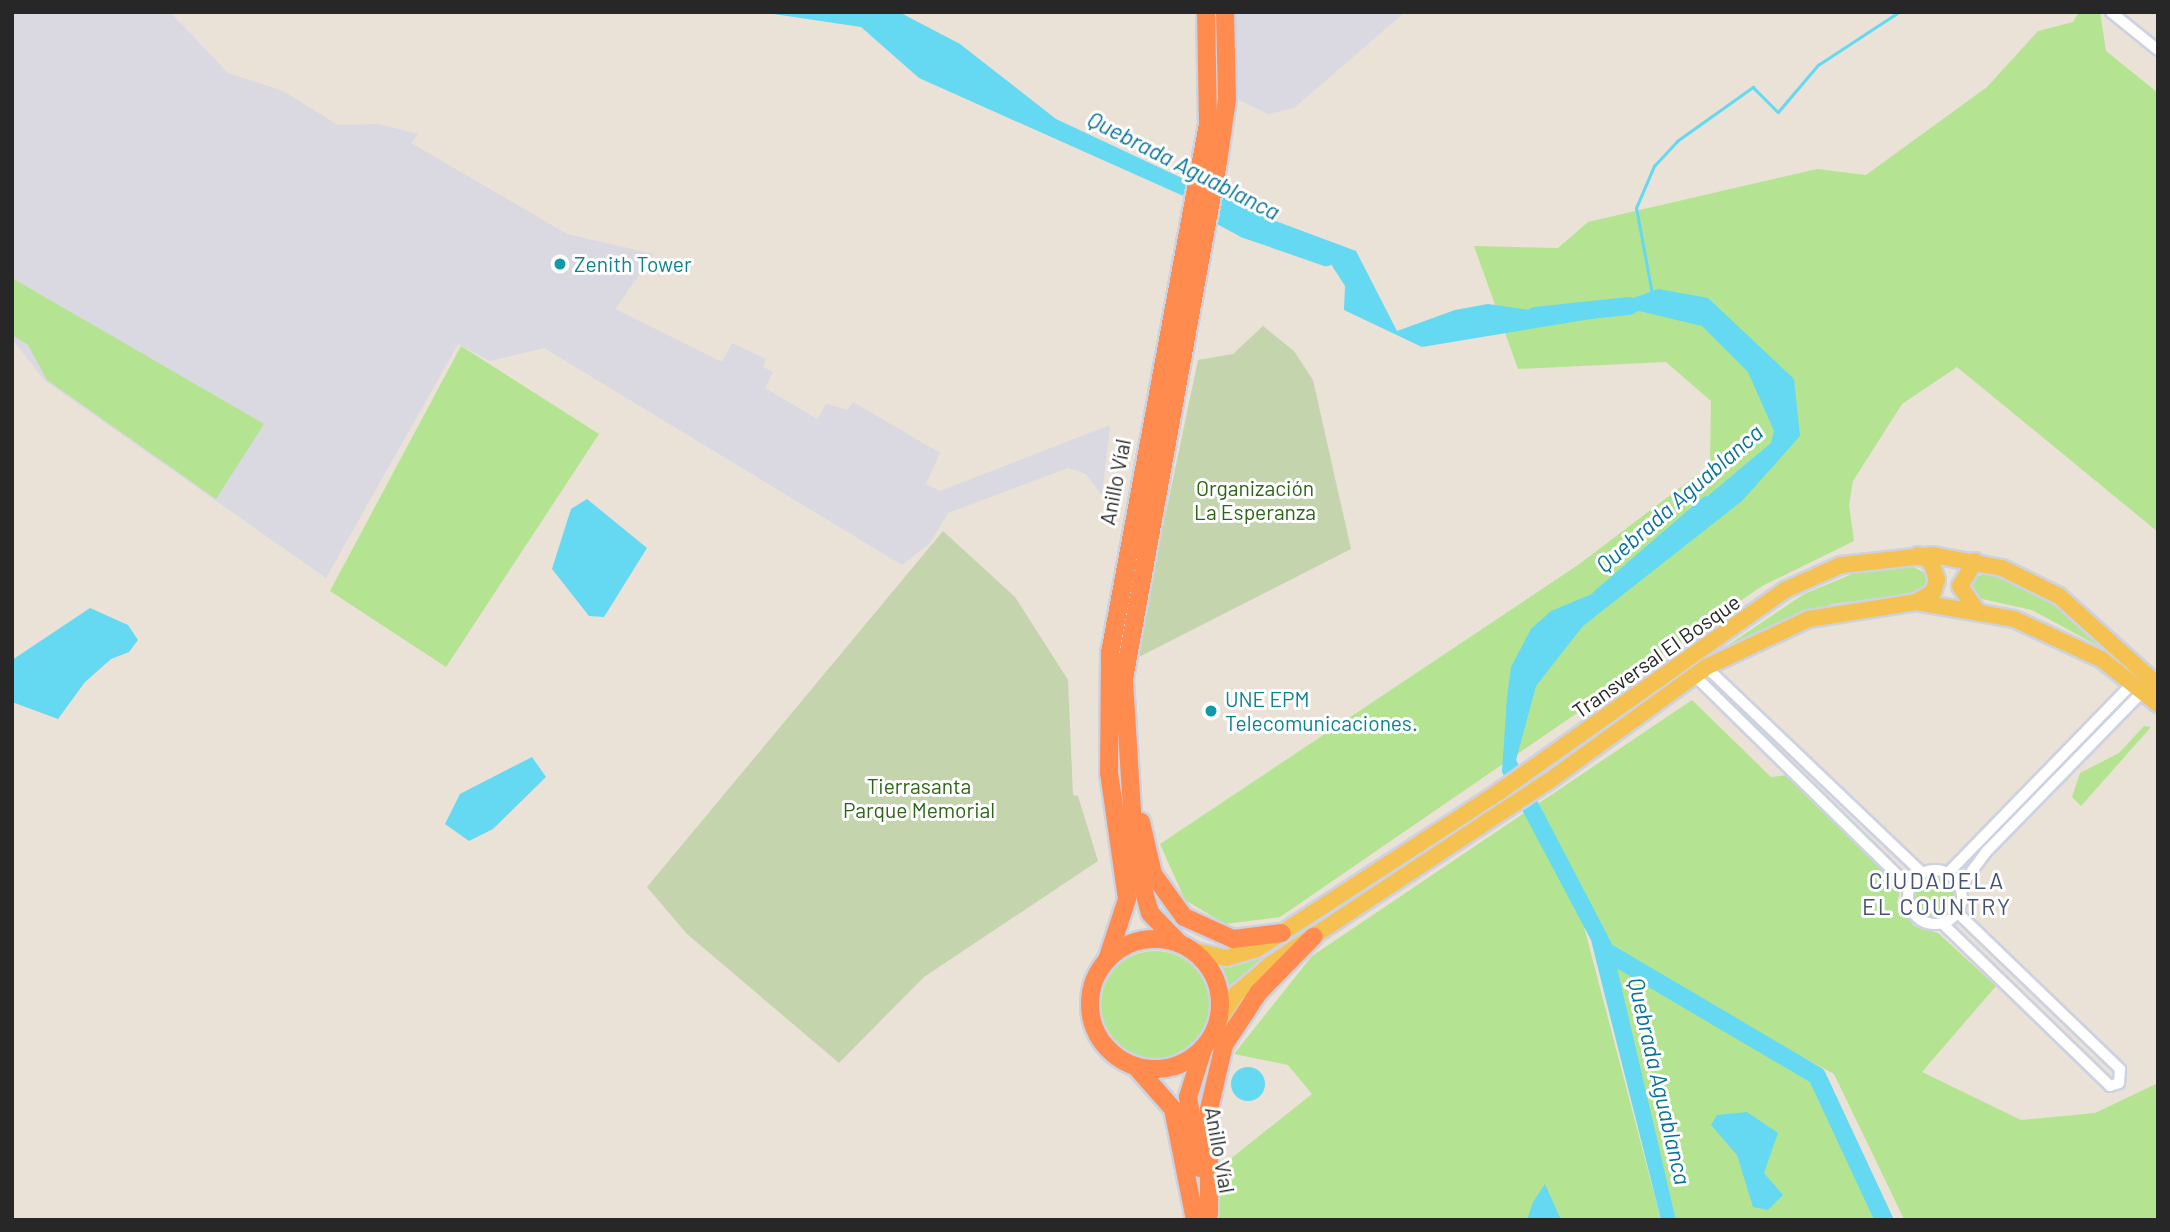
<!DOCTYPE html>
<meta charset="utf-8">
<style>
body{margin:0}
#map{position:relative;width:2170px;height:1232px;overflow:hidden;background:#eae1d7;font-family:Barlow,sans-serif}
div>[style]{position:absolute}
.industrial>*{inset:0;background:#dad9e2}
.green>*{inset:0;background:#b4e491}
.round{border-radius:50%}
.cemetery>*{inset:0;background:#c4d5ae}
.water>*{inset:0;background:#65d8f2}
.stream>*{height:2.5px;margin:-1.25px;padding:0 1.25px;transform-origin:1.25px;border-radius:1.25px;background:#65d8f2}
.river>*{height:18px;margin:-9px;padding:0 9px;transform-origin:9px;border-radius:9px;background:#65d8f2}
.roads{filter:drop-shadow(2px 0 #cdd2e1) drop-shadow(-2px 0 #cdd2e1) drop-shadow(0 2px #cdd2e1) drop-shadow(0 -2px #cdd2e1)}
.street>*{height:10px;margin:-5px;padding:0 5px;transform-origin:5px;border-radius:5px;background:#fff}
.street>.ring{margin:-5px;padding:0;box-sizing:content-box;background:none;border:10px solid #fff;border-radius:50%}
.primary>*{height:16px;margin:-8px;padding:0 8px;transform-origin:8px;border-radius:8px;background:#f5c252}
.highway>*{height:18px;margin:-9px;padding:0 9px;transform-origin:9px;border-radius:9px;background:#ff8c4e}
.highway>.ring{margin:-9px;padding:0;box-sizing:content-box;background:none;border:18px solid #ff8c4e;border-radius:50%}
.dots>*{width:19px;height:19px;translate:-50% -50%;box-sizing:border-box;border:4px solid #fff;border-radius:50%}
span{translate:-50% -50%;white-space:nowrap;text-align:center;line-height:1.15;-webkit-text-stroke:6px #fff;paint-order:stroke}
.culture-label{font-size:21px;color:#0d838f}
.left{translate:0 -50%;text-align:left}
.street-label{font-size:21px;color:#272727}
.park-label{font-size:21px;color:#2d6416}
.water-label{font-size:23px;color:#087399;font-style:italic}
.neighbourhood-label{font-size:23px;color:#465378;letter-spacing:2px}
.frame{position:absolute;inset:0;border:14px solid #272727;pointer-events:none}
</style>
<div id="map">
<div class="industrial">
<i style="clip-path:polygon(12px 12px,170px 12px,228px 73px,283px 91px,338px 125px,379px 124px,418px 134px,411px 143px,567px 234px,654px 254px,615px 309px,722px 362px,732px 343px,766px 359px,763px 367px,773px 372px,765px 388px,817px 419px,826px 404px,848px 410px,853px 402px,940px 453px,926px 484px,940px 491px,1110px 425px,1102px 495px,1086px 474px,1068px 468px,948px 513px,930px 543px,902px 565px,544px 348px,490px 361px,458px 344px,326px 578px,44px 380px,12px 339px)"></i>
<i style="clip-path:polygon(1236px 12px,1405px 12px,1294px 108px,1268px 114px,1233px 97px)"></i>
</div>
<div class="green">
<i style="clip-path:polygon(2079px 12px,2100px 12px,2106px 51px,2158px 93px,2158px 532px,1957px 367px,1902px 404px,1853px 481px,1849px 505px,1854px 541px,1762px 586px,1280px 917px,1225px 924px,1185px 900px,1160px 844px,1578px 565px,1710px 465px,1711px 401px,1666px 362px,1518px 369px,1474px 246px,1558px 248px,1588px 222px,1817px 169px,1866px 175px,1987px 87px,2038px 31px,2073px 22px)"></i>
<i style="clip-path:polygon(12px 278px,264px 424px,216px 499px,47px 380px,28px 345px,12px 335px)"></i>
<i style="clip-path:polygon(461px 346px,599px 434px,446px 667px,330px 591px)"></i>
<i style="clip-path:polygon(1910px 565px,1932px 577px,1925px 592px,1832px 604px,1685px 674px,1804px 594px,1862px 570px)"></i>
<i style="clip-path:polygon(1986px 573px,2055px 601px,2113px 654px,2032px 610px,1973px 597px,1966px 581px)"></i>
<i style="clip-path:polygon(1692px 700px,1771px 777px,1787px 775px,1901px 887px,1897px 903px,1914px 926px,1938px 933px,1996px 986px,1922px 1072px,2021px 1120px,2095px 1113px,2158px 1083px,2158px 1220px,1904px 1219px,1834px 1074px,1662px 981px,1810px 1079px,1875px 1220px,1676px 1220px,1613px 959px,1635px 967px,1584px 927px,1661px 1220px,1207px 1220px,1199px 1184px,1312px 1094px,1288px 1065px,1234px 1054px,1312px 956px)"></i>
<i style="clip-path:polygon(2144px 726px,2151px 727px,2081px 806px,2072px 797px,2080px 773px,2119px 753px)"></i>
<i class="round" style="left:1915px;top:878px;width:40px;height:40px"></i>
<i style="clip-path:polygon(1278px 946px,1274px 954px,1227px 994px,1226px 976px,1215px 962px,1238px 965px)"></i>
<i class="round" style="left:1101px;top:951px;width:108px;height:108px"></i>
</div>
<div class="cemetery">
<i style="clip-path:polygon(1263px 326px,1294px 351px,1313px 380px,1351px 549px,1135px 659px,1198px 360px,1233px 354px)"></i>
<i style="clip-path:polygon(943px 531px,1015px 597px,1068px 680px,1073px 795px,1078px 796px,1098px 861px,924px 977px,839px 1063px,687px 934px,647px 887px)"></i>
</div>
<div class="water">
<i style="clip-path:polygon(761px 12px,899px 12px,960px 44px,1056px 119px,1267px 218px,1356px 251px,1397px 331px,1455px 310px,1488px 304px,1557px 314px,1603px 309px,1658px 289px,1708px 298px,1794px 379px,1800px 436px,1742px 501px,1583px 626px,1536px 686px,1516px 760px,1611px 942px,1676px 1220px,1661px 1220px,1591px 940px,1502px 772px,1507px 697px,1511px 667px,1531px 629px,1551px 611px,1645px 572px,1710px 494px,1771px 443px,1774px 431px,1748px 372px,1702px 326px,1639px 311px,1422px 347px,1344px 310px,1345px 286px,1329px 261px,919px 78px,861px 27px)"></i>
<i style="clip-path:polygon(587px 499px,647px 548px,604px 617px,589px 616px,552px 569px,571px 509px)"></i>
<i style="clip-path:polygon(90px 608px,128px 625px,138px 640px,129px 652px,111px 659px,85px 682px,58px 719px,12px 702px,12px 660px)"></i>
<i style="clip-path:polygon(532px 757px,546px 777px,493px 829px,469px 841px,445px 824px,460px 794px)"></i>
<i class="round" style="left:1231px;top:1067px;width:34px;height:34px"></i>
<i style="clip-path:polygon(1747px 1112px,1778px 1133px,1764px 1173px,1783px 1195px,1768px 1210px,1753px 1207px,1737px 1155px,1711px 1125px,1717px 1115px)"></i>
<i style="clip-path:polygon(1545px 1184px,1561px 1220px,1527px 1220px,1533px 1202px)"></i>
</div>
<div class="stream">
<i style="left:1652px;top:294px;width:87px;rotate:-100.5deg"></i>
<i style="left:1636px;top:208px;width:46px;rotate:-66.8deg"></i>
<i style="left:1654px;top:166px;width:34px;rotate:-47deg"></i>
<i style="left:1677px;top:141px;width:93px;rotate:-35.4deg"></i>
<i style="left:1753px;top:87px;width:35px;rotate:45deg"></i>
<i style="left:1778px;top:112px;width:62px;rotate:-49.6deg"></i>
<i style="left:1818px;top:65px;width:97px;rotate:-33.2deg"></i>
</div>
<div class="river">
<i style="left:1197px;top:203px;width:55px;rotate:28.4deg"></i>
<i style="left:1245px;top:229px;width:86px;rotate:19.1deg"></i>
<i style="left:1535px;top:316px;width:95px;rotate:-6.1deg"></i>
<i style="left:1599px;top:599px;width:144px;rotate:-40.8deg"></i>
<i style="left:1605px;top:951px;width:246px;rotate:30.5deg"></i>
<i style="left:1817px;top:1076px;width:159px;rotate:65deg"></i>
</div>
<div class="roads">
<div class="street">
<i style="left:2111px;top:12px;width:60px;rotate:39deg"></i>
<i style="left:1706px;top:667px;width:298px;rotate:43.6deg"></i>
<i style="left:1695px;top:676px;width:301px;rotate:44.5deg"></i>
<i class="ring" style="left:1908px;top:870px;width:44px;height:44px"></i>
<i style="left:1948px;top:873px;width:264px;rotate:-45.8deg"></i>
<i style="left:1960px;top:887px;width:44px;rotate:-53.4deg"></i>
<i style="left:1986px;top:852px;width:223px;rotate:-45.7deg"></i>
<i style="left:1942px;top:923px;width:234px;rotate:44.1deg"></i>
<i style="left:2110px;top:1086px;width:9px;rotate:-18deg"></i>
<i style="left:2119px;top:1083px;width:14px;rotate:-86deg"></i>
<i style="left:2120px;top:1069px;width:225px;rotate:-136.1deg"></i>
</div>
<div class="primary">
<i style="left:1975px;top:561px;width:29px;rotate:121deg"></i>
<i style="left:1960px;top:586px;width:29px;rotate:56deg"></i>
<i style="left:1916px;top:602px;width:20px;rotate:-30deg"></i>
<i style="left:1933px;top:592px;width:13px;rotate:-72deg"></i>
<i style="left:1937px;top:580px;width:19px;rotate:-108deg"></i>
<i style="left:1931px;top:562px;width:15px;rotate:-152deg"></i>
<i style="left:1191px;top:950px;width:36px;rotate:13deg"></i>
<i style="left:1226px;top:958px;width:32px;rotate:-16deg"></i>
<i style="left:1257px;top:949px;width:290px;rotate:-33deg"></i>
<i style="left:1500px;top:791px;width:349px;rotate:-35.2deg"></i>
<i style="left:1785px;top:590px;width:61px;rotate:-24.1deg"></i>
<i style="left:1841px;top:565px;width:93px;rotate:-6.2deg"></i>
<i style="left:1933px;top:555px;width:70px;rotate:10.7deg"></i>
<i style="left:2002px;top:568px;width:64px;rotate:26.2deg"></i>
<i style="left:2059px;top:596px;width:133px;rotate:42deg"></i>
<i style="left:1217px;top:1023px;width:35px;rotate:-57deg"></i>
<i style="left:1236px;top:994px;width:46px;rotate:-40.6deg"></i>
<i style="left:1271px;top:964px;width:329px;rotate:-33.4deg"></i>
<i style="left:1546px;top:783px;width:198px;rotate:-35.9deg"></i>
<i style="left:1706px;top:667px;width:114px;rotate:-25deg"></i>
<i style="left:1809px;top:619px;width:108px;rotate:-9deg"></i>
<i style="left:1916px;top:602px;width:99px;rotate:9.8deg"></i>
<i style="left:2014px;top:619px;width:96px;rotate:24.7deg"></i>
<i style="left:2101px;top:659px;width:73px;rotate:38.3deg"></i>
</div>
<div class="highway">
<i style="left:1141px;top:822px;width:53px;rotate:77deg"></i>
<i style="left:1153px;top:874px;width:53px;rotate:54.2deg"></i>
<i style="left:1184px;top:917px;width:54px;rotate:24.2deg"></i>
<i style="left:1233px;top:939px;width:49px;rotate:-7deg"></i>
<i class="ring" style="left:1090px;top:939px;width:112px;height:112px"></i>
<i style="left:1180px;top:944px;width:43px;rotate:-134.1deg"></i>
<i style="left:1150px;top:913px;width:55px;rotate:-105.8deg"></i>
<i style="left:1135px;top:860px;width:181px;rotate:-93.5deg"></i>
<i style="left:1124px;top:679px;width:525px;rotate:-79.7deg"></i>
<i style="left:1218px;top:162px;width:64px;rotate:-81.9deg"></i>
<i style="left:1227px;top:99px;width:87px;rotate:-91.3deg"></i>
<i style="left:1107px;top:960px;width:64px;rotate:-71.8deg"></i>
<i style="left:1127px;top:899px;width:127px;rotate:-98.1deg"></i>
<i style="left:1109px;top:773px;width:120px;rotate:-89.5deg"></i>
<i style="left:1110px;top:653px;width:538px;rotate:-79.5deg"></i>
<i style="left:1208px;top:124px;width:112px;rotate:-91deg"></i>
<i style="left:1138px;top:1069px;width:53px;rotate:48.8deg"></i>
<i style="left:1173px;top:1109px;width:113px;rotate:78.8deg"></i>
<i style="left:1200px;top:1168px;width:72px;rotate:-99.6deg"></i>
<i style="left:1188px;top:1097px;width:50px;rotate:-72.6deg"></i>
<i style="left:1209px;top:1214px;width:105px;rotate:-90deg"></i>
<i style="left:1209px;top:1109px;width:66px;rotate:-76.8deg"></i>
<i style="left:1224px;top:1045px;width:64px;rotate:-56.6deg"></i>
<i style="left:1259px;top:992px;width:78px;rotate:-45.5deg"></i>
</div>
</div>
<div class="dots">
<i style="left:560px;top:264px;background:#0f9aa8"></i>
<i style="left:1211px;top:711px;background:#0f9aa8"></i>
</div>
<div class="culture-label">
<span class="left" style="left:574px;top:264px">Zenith Tower</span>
<span class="left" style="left:1225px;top:711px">UNE EPM<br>Telecomunicaciones.</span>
</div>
<div class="street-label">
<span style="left:1115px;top:482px;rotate:-79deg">Anillo Víal</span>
<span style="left:1656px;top:656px;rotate:-35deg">Transversal El Bosque</span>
<span style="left:1220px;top:1150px;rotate:80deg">Anillo Víal</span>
</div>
<div class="park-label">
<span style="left:1255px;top:500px">Organización<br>La Esperanza</span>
<span style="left:919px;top:798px">Tierrasanta<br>Parque Memorial</span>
</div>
<div class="water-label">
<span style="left:1184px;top:165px;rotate:27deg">Quebrada Aguablanca</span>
<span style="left:1679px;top:498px;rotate:-41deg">Quebrada Aguablanca</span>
<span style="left:1660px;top:1081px;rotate:77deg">Quebrada Aguablanca</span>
</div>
<div class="neighbourhood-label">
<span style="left:1937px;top:893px">CIUDADELA<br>EL COUNTRY</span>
</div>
<div class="frame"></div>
</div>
